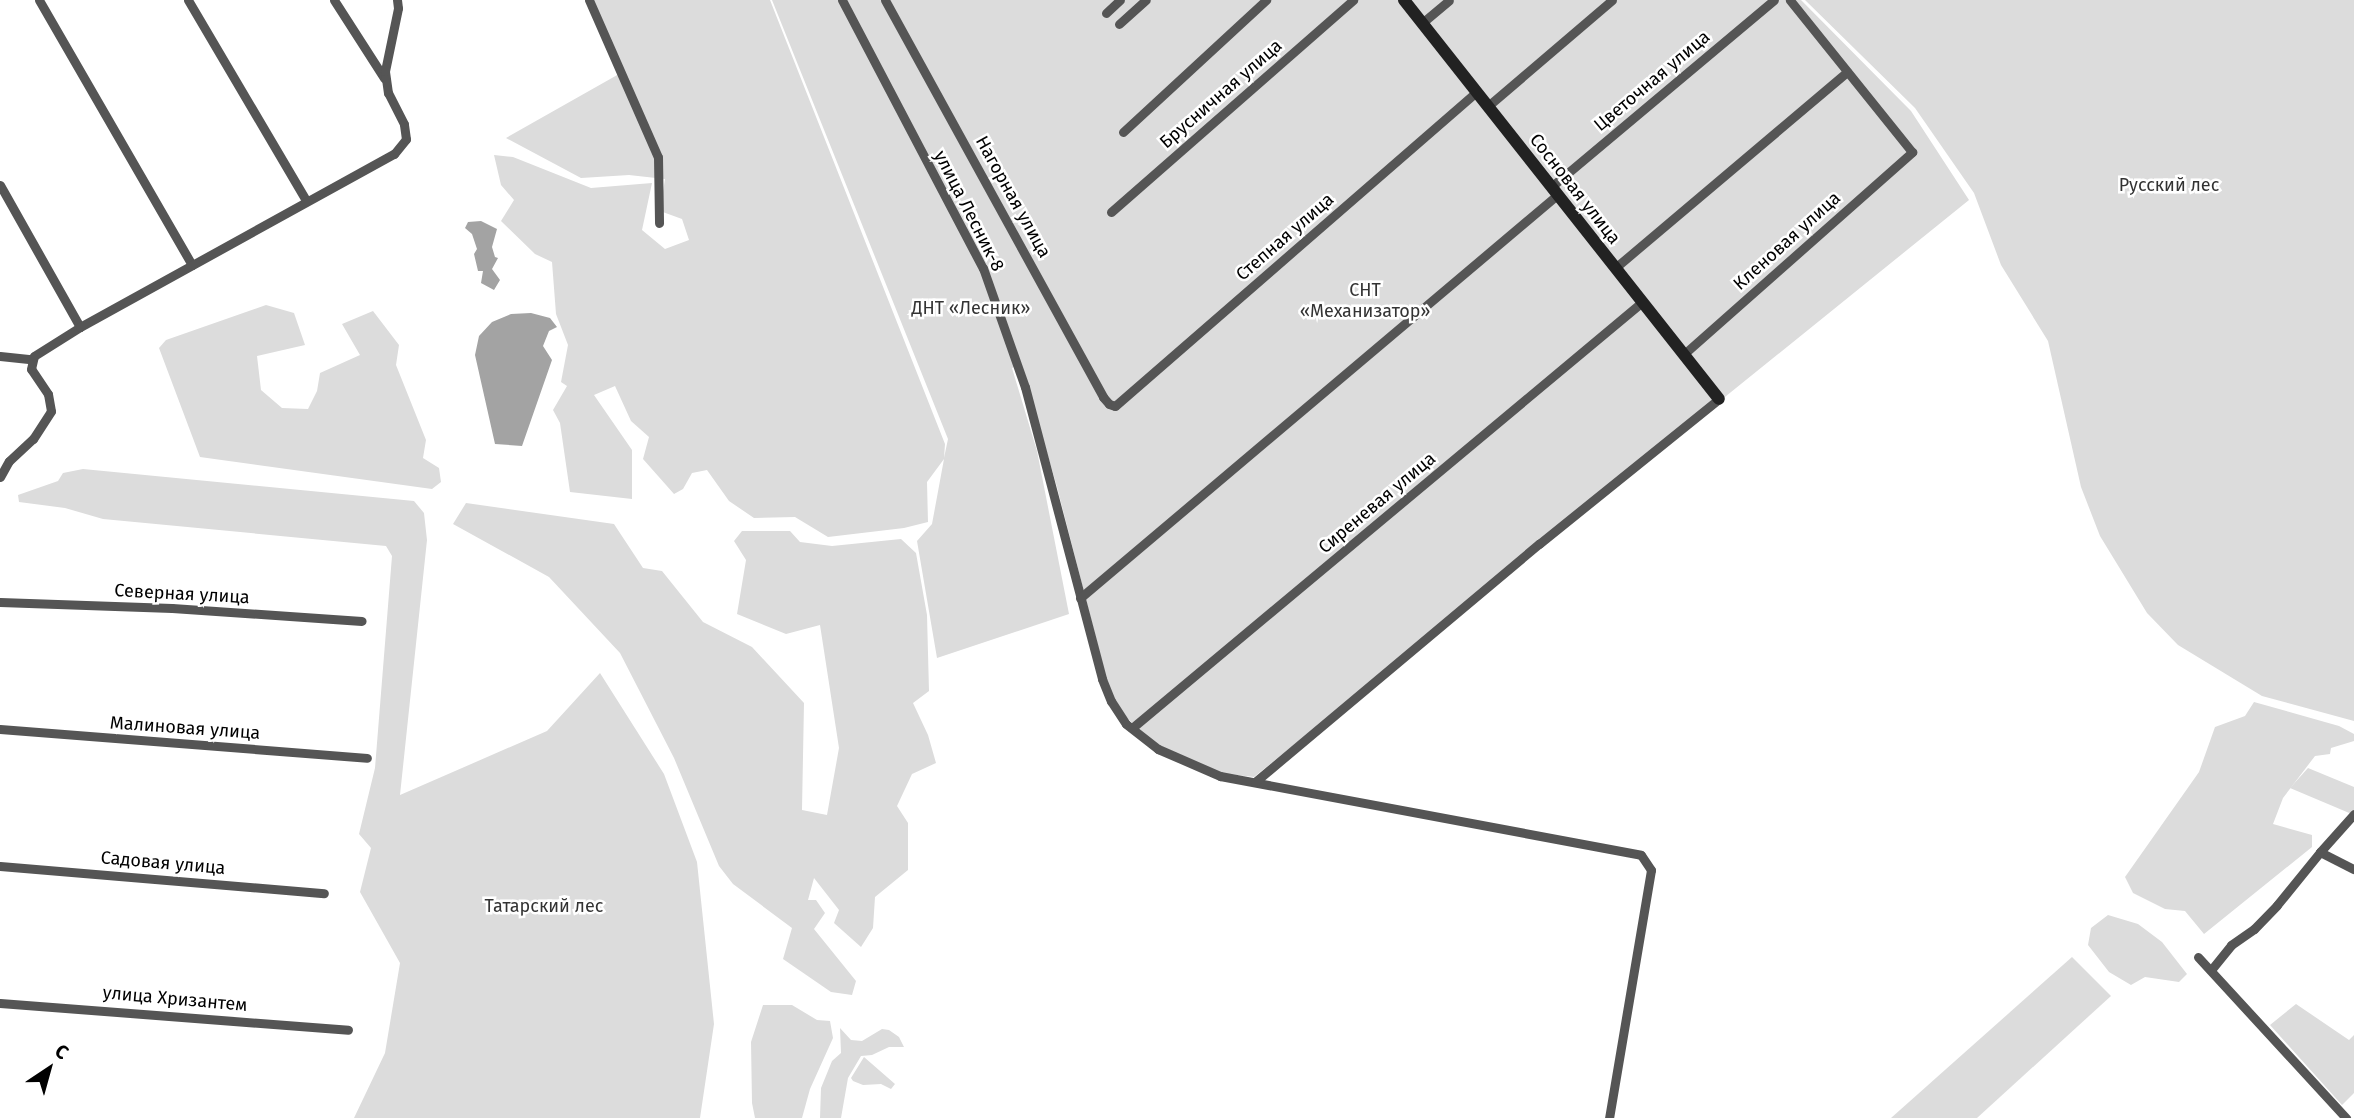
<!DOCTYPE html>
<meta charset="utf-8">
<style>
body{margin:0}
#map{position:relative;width:2354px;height:1118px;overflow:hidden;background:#fff;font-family:"Fira Sans",sans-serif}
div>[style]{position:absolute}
.green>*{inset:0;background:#dcdcdc}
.water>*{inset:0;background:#a3a3a3}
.street>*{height:9px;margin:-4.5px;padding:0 4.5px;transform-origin:4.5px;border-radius:4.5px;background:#555}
.secondary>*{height:12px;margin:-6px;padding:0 6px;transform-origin:6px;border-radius:6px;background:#222}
span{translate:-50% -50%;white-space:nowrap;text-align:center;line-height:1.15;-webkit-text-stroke:5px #fff;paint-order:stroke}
.street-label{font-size:18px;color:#000}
.park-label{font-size:18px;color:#333}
.north{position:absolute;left:14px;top:1034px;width:70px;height:70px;-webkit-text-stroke:5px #fff;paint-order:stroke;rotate:36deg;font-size:19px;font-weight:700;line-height:28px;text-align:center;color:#000}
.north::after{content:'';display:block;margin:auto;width:24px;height:32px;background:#000;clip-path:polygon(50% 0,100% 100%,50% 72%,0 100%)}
</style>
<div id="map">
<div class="green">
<i style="clip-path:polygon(592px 0,770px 0,945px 444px,944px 458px,948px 439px,772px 0,1801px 0,1911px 111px,1969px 200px,1254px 777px,1210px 772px,1150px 740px,1126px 717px,1109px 689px,1057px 487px,1021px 363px,1012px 368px,1037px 451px,1069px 614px,937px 658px,917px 541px,932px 524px,944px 459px,927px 482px,928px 522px,904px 528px,828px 537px,795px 517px,754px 518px,729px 501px,707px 470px,692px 473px,683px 489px,674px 494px,643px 459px,649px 437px,631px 421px,615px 386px,594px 395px,632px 450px,632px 499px,570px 492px,560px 423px,553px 410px,567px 386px,561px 382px,568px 345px,556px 314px,552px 262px,535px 254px,501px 221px,514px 200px,501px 185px,494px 155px,513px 157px,591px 188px,652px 183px,642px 230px,665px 249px,689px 240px,682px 219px,660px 211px,665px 179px,629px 175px,581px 178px,506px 138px,619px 74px)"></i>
<i style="clip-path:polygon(1805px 0,2354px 0,2354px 721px,2262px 696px,2178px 645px,2147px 613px,2100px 536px,2081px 487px,2048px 341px,2001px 265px,1974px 193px,1915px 108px)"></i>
<i style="clip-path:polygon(266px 305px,294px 313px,305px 345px,257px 356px,261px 390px,282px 408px,308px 409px,317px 391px,320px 373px,360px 355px,342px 324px,373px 311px,399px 345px,396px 365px,426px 440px,423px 458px,439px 468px,441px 482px,432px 489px,200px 457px,159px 348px,166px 340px)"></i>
<i style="clip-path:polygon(83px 469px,414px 501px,424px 513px,427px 540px,400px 795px,547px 731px,600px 673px,664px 774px,697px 862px,714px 1024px,700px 1118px,354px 1118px,385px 1053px,400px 963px,360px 892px,371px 848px,359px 834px,375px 768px,392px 556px,386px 546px,103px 519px,65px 508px,19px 502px,18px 495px,58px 481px,63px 473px)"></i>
<i style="clip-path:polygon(466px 503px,614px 524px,643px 568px,662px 571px,703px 622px,752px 647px,804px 703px,802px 810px,827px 815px,839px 748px,820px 625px,786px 634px,737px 614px,746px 560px,734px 541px,742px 531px,790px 531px,800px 542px,832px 546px,901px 539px,916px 553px,927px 615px,929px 691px,913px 703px,928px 735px,936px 763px,912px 774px,897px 806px,908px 823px,908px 870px,875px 897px,873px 928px,861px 947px,834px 923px,839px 910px,814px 878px,808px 900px,816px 900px,825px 913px,814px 929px,856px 981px,852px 995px,831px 992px,783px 959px,792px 928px,733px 884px,719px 866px,674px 758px,620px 653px,549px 577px,453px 524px)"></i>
<i style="clip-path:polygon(2254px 702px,2339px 726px,2354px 734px,2354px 741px,2331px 748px,2330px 754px,2315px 756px,2283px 798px,2273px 824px,2312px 835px,2312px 847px,2204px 934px,2185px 911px,2165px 909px,2133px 893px,2125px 877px,2199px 772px,2215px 727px,2245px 716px)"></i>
<i style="clip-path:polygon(2308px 768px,2354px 787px,2354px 815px,2290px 788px)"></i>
<i style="clip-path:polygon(2108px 915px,2138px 924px,2162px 942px,2187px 974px,2179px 982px,2145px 977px,2131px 985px,2109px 972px,2088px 945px,2091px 928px)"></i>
<i style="clip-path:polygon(2072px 957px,2111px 996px,1977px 1118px,1891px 1118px)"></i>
<i style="clip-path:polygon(2296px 1004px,2349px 1040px,2354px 1035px,2354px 1093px,2342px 1105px,2270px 1025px)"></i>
<i style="clip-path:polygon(763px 1005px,792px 1005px,817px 1020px,830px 1021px,833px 1038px,810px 1089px,802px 1118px,755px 1118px,752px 1103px,751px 1042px)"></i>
<i style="clip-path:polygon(840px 1028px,851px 1040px,862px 1041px,882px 1029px,889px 1030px,899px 1037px,904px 1047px,889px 1047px,872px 1055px,861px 1056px,848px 1078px,841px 1118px,820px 1118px,821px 1088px,832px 1061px,841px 1053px)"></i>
<i style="clip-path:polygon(864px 1057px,895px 1084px,891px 1089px,881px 1084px,863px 1085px,853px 1081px,851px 1078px)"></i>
</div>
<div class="water">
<i style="clip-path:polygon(481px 221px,497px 229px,492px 247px,495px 257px,498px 258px,492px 269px,500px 280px,494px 290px,481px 283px,483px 271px,478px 271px,474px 254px,477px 249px,472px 234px,465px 228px,468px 222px)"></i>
<i style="clip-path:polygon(531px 313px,550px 318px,557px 327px,549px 331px,543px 346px,552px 360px,522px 446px,495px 444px,475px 355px,479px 336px,492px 322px,511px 314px)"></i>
</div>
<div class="street">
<i style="left:39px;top:0;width:306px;rotate:60deg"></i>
<i style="left:188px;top:0;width:232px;rotate:59.5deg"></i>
<i style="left:334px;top:0;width:93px;rotate:57.3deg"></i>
<i style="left:589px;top:0;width:171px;rotate:66.3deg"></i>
<i style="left:658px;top:157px;width:66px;rotate:89.1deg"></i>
<i style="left:842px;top:0;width:303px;rotate:62.3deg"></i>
<i style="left:983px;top:268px;width:126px;rotate:70.6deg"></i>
<i style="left:1025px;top:387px;width:302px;rotate:75.2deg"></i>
<i style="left:1102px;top:679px;width:24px;rotate:68deg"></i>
<i style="left:1111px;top:701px;width:27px;rotate:57deg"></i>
<i style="left:1126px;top:724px;width:41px;rotate:38deg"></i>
<i style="left:1158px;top:749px;width:68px;rotate:23.5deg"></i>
<i style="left:1220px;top:776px;width:428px;rotate:10.6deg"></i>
<i style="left:1641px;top:855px;width:18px;rotate:56deg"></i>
<i style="left:1651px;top:870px;width:252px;rotate:99.6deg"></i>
<i style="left:885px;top:0;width:453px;rotate:61.2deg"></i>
<i style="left:1103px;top:397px;width:9px;rotate:49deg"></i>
<i style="left:1109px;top:404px;width:6px;rotate:18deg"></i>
<i style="left:1115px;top:406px;width:477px;rotate:-41deg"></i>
<i style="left:1106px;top:13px;width:19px;rotate:-43deg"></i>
<i style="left:1422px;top:23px;width:35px;rotate:-40deg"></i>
<i style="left:1119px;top:24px;width:36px;rotate:-42deg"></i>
<i style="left:1488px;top:106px;width:163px;rotate:-40.5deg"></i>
<i style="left:1123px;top:132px;width:195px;rotate:-42.7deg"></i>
<i style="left:0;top:185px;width:163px;rotate:60.6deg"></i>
<i style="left:1551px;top:187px;width:291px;rotate:-40deg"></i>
<i style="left:1111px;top:212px;width:322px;rotate:-41.2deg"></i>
<i style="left:1615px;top:268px;width:304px;rotate:-40.2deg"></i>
<i style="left:1684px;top:354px;width:305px;rotate:-41.5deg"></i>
<i style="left:1912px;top:152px;width:195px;rotate:-128.8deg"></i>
<i style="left:0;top:356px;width:31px;rotate:6deg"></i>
<i style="left:0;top:477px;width:18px;rotate:-61deg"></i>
<i style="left:9px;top:461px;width:33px;rotate:-43deg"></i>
<i style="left:33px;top:439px;width:33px;rotate:-57deg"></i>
<i style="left:51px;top:411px;width:17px;rotate:-100deg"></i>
<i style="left:48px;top:394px;width:30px;rotate:-124deg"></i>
<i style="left:31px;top:369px;width:13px;rotate:-77deg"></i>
<i style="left:34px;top:356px;width:54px;rotate:-32.2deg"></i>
<i style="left:80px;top:327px;width:359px;rotate:-28.9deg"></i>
<i style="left:394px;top:154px;width:19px;rotate:-51deg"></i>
<i style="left:406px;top:139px;width:15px;rotate:-98deg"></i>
<i style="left:404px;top:124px;width:35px;rotate:-117deg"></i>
<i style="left:388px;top:93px;width:22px;rotate:-98deg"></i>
<i style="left:385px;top:71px;width:64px;rotate:-78.3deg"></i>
<i style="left:398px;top:8px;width:8px;rotate:-97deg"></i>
<i style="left:1080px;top:598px;width:624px;rotate:-40.19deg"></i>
<i style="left:0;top:602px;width:172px;rotate:2deg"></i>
<i style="left:172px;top:608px;width:190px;rotate:3.9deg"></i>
<i style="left:1132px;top:728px;width:665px;rotate:-39.87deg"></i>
<i style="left:0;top:729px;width:368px;rotate:4.5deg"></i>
<i style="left:1255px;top:782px;width:371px;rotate:-40deg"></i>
<i style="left:1539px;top:544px;width:231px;rotate:-38.9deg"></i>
<i style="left:2354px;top:814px;width:51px;rotate:131.8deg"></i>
<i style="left:2320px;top:852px;width:38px;rotate:27deg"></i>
<i style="left:0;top:866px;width:325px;rotate:4.8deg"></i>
<i style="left:2198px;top:957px;width:219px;rotate:47.4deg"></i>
<i style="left:2211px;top:970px;width:32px;rotate:-51deg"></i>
<i style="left:2231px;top:945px;width:28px;rotate:-35deg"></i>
<i style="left:2254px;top:929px;width:33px;rotate:-46deg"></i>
<i style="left:2277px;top:905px;width:68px;rotate:-50.9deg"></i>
<i style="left:0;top:1003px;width:349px;rotate:4.4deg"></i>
</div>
<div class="secondary">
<i style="left:1404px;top:0;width:508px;rotate:51.71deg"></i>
</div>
<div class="street-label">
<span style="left:1652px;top:81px;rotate:-40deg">Цветочная улица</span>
<span style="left:1221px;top:94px;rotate:-41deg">Брусничная улица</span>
<span style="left:1575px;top:189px;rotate:52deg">Сосновая улица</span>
<span style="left:1013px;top:197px;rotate:61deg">Нагорная улица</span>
<span style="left:969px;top:211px;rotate:63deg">улица Лесник-8</span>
<span style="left:1285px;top:237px;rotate:-41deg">Степная улица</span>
<span style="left:1787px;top:241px;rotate:-42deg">Кленовая улица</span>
<span style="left:1377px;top:503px;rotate:-40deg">Сиреневая улица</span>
<span style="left:182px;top:594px;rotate:3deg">Северная улица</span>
<span style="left:185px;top:728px;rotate:4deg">Малиновая улица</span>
<span style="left:163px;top:863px;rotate:5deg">Садовая улица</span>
<span style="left:175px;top:999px;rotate:5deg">улица Хризантем</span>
</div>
<div class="park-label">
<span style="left:2169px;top:185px">Русский лес</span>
<span style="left:1365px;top:301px">СНТ<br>«Механизатор»</span>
<span style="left:971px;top:308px">ДНТ «Лесник»</span>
<span style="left:544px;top:906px">Татарский лес</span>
</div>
<div class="north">С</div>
</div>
